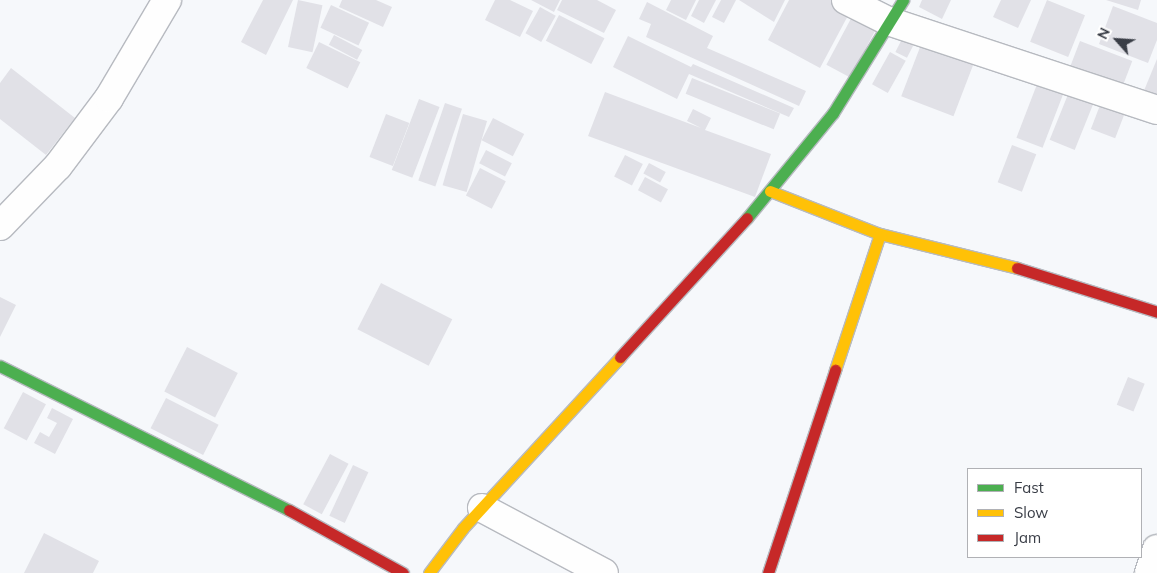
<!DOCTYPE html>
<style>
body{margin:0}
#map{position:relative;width:1157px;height:573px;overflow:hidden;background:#f6f8fb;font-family:Mulish,sans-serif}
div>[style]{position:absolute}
.building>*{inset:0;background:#e1e1e7;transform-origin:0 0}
.roads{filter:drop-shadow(1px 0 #b7bac0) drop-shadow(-1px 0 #b7bac0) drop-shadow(0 1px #b7bac0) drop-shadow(0 -1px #b7bac0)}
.street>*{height:28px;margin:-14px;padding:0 14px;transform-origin:14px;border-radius:14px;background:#fefefe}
.fast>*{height:11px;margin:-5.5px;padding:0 5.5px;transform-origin:5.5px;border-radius:5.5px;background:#4caf50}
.slow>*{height:11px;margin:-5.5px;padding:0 5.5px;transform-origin:5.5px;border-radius:5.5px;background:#ffc107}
.jam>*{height:11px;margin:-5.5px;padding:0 5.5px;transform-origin:5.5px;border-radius:5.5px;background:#c62828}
span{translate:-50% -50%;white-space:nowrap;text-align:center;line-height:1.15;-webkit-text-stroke:5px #fff;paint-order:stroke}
.legend{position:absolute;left:967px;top:468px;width:175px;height:90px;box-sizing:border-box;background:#fff;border:1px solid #b0b1b5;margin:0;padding:6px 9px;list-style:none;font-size:15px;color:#393d46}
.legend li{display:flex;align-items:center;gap:10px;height:25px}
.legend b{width:25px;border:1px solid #b0b1b5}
.north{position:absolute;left:1092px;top:15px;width:50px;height:50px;-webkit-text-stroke:4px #fff;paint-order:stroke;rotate:296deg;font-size:14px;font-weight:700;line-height:20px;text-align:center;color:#393d46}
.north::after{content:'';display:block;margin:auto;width:18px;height:22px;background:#393d46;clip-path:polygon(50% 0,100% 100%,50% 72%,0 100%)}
</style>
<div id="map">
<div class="building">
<i style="clip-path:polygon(263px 0,293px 0,266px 55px,241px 42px)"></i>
<i style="left:298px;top:0;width:25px;height:48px;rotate:12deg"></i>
<i style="clip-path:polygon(342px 0,376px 0,392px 7px,383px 27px,339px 7px)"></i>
<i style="clip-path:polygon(495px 0,510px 0,533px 11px,520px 37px,485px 20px)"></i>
<i style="clip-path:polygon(531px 0,560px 0,554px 12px)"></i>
<i style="clip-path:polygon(562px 0,597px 0,616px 10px,604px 33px,557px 10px)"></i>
<i style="clip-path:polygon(671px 0,696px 0,686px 20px,666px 10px)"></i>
<i style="clip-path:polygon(699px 0,716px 0,704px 23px,691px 16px)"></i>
<i style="clip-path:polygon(721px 0,736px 0,724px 23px,712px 17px)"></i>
<i style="clip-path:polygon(739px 0,785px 0,774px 22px)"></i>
<i style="clip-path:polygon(789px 0,833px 0,851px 10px,820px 68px,768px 40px)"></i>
<i style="clip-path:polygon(922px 0,951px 0,942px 19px,919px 7px)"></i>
<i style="clip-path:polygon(1001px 0,1031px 0,1018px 28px,993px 17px)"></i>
<i style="left:1047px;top:0;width:41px;height:45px;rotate:22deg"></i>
<i style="clip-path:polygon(1106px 0,1141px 0,1138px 10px)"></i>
<i style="clip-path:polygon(647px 2px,713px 36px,707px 48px,806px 91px,799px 106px,646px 37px,651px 24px,639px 19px)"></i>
<i style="left:331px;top:5px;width:42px;height:25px;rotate:25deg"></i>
<i style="clip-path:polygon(1113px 6px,1157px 23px,1157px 40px,1148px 63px,1099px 44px)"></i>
<i style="left:540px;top:7px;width:18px;height:30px;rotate:29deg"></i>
<i style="left:855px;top:11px;width:27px;height:61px;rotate:28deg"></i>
<i style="left:559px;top:15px;width:51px;height:29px;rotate:27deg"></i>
<i style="left:334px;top:35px;width:32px;height:11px;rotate:28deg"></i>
<i style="left:904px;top:35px;width:13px;height:19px;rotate:27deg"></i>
<i style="clip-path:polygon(628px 36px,691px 67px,693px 64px,794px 108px,789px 117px,689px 74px,677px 99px,613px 67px)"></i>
<i style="left:1080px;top:41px;width:56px;height:30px;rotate:21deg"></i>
<i style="left:319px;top:42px;width:46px;height:29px;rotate:26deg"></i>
<i style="left:922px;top:42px;width:56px;height:58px;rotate:21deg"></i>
<i style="left:890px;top:52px;width:18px;height:37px;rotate:29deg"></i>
<i style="clip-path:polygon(1157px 59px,1157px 99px,1143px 93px)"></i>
<i style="clip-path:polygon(11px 68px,75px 118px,46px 155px,0 119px,0 83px)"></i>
<i style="left:692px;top:78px;width:95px;height:17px;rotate:22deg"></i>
<i style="left:1039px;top:79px;width:28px;height:63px;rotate:21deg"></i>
<i style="left:1071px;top:87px;width:27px;height:57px;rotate:22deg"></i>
<i style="clip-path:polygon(605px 92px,701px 128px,687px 121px,693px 109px,711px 118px,705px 130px,771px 154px,755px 197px,588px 136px)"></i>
<i style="left:419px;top:99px;width:22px;height:76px;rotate:21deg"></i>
<i style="left:1102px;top:100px;width:26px;height:31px;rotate:21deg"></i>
<i style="left:445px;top:103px;width:18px;height:82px;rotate:19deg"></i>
<i style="left:386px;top:114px;width:25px;height:46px;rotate:21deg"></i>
<i style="left:463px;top:114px;width:25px;height:74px;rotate:16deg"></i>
<i style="left:493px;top:118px;width:35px;height:25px;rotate:27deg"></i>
<i style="left:1012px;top:145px;width:26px;height:40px;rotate:21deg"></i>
<i style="left:486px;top:150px;width:29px;height:15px;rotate:27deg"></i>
<i style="left:625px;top:155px;width:20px;height:24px;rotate:27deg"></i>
<i style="left:649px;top:163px;width:19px;height:12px;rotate:28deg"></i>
<i style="left:480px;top:168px;width:29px;height:31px;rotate:27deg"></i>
<i style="left:645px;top:177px;width:26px;height:15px;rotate:28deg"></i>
<i style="left:381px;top:283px;width:80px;height:52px;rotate:27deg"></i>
<i style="clip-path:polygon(0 297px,16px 305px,0 337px)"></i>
<i style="left:187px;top:347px;width:57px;height:50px;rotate:27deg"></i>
<i style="left:1128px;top:377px;width:18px;height:30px;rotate:22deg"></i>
<i style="left:23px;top:392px;width:26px;height:41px;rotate:28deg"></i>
<i style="left:166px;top:398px;width:59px;height:34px;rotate:27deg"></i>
<i style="clip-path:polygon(52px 408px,73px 419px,55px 454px,34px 443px,40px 432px,49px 437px,57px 423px,47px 418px)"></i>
<i style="left:330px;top:454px;width:21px;height:57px;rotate:28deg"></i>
<i style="left:353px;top:465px;width:17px;height:56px;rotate:25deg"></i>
<i style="clip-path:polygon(44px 533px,99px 561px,93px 573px,24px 573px)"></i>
</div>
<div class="roads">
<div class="street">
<i style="left:846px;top:0;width:47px;rotate:26.6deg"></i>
<i style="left:888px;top:21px;width:283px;rotate:18.3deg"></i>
<i style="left:0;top:226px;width:83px;rotate:-46deg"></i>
<i style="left:58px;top:166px;width:85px;rotate:-53.1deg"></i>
<i style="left:109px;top:98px;width:114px;rotate:-59.4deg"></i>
<i style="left:482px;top:508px;width:138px;rotate:28deg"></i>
<i style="left:1149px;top:573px;width:25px;rotate:-72deg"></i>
</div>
<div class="fast">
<i style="left:747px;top:218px;width:136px;rotate:-50.7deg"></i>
<i style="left:833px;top:113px;width:133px;rotate:-58.2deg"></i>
<i style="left:0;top:366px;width:323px;rotate:26.5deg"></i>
</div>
<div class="slow">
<i style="left:770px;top:191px;width:118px;rotate:21.4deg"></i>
<i style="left:880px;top:234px;width:141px;rotate:13.9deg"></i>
<i style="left:835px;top:370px;width:143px;rotate:-71.7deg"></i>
<i style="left:429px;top:573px;width:56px;rotate:-52.9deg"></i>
<i style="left:463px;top:528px;width:232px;rotate:-47.4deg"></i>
</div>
<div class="jam">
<i style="left:1017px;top:268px;width:147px;rotate:17.4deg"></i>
<i style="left:620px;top:357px;width:188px;rotate:-47.6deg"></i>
<i style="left:289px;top:510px;width:130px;rotate:28.9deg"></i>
<i style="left:768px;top:573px;width:214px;rotate:-71.7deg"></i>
</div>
</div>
<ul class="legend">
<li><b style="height:6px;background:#4caf50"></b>Fast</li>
<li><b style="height:6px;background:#ffc107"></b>Slow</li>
<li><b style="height:6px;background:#c62828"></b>Jam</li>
</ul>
<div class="north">N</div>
</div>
